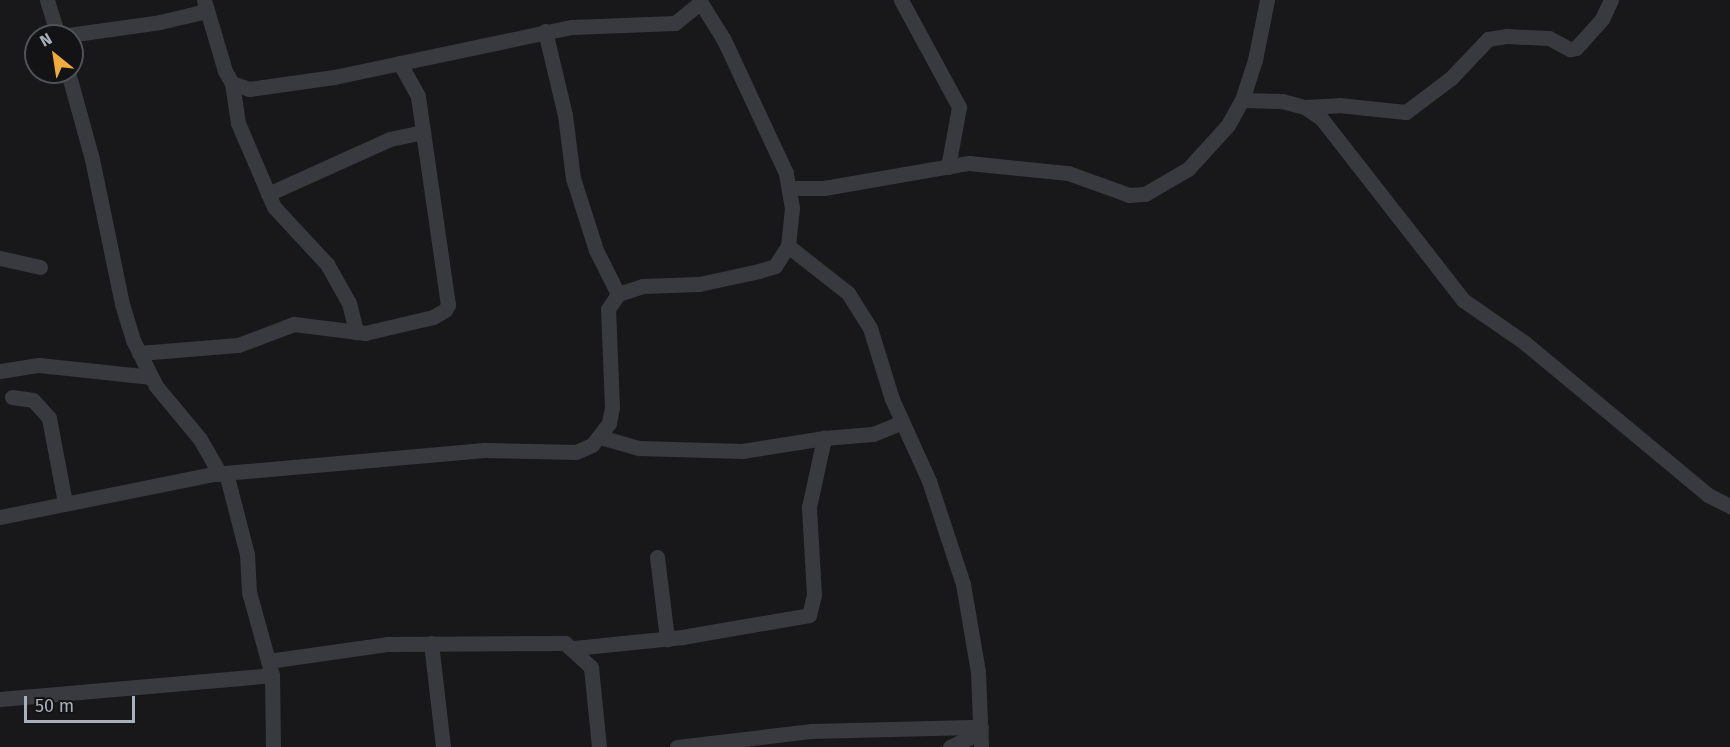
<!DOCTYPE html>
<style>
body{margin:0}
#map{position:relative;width:1730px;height:747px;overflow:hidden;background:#18181a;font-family:"Fira Sans",sans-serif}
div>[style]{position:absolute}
.minor>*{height:15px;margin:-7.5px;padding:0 7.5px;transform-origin:7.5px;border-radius:7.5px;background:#393a3f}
span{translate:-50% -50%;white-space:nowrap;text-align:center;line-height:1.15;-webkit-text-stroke:5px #131315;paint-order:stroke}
.north{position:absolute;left:24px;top:24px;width:60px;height:60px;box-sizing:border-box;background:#131315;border:2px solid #4f5257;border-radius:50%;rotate:330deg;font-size:16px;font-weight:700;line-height:24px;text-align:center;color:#aab0ba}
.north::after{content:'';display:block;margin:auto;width:21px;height:27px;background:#efab3b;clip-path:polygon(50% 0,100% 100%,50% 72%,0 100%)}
.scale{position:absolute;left:24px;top:696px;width:111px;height:27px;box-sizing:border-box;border:3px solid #aab0ba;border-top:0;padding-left:8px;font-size:18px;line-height:21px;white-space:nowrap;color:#aab0ba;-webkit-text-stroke:4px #131315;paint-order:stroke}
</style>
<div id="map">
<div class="minor">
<i style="left:47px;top:0;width:38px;rotate:73deg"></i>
<i style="left:204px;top:0;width:74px;rotate:73.5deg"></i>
<i style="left:225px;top:71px;width:14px;rotate:60deg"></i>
<i style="left:232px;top:83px;width:18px;rotate:19deg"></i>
<i style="left:249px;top:89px;width:86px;rotate:-8deg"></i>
<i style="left:334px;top:77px;width:243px;rotate:-11.9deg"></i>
<i style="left:572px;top:27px;width:103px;rotate:-2.2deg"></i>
<i style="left:675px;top:23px;width:33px;rotate:-39deg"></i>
<i style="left:901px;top:0;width:122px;rotate:61.5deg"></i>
<i style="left:959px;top:107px;width:61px;rotate:100.4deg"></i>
<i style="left:545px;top:31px;width:86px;rotate:76.6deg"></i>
<i style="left:565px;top:115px;width:64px;rotate:82.8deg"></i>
<i style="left:573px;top:178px;width:76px;rotate:72.3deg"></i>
<i style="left:596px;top:250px;width:49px;rotate:63.4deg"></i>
<i style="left:61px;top:36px;width:100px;rotate:-8deg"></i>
<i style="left:160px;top:22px;width:47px;rotate:-13.4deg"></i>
<i style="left:68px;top:72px;width:90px;rotate:74.6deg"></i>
<i style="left:92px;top:159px;width:148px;rotate:78.3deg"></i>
<i style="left:122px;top:304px;width:38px;rotate:73deg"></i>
<i style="left:133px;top:340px;width:51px;rotate:63.4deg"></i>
<i style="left:156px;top:386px;width:69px;rotate:50.3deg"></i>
<i style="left:200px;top:439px;width:40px;rotate:60.3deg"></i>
<i style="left:232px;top:83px;width:40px;rotate:81.5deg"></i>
<i style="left:238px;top:123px;width:91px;rotate:66.8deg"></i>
<i style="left:274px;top:207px;width:78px;rotate:47.1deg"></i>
<i style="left:327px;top:264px;width:45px;rotate:60.6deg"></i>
<i style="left:349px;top:303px;width:30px;rotate:76deg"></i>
<i style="left:1242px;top:100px;width:40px;rotate:1.4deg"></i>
<i style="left:1282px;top:101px;width:24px;rotate:15deg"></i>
<i style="left:1305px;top:107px;width:19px;rotate:35deg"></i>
<i style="left:1321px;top:118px;width:231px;rotate:52deg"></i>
<i style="left:1463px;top:300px;width:75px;rotate:34.7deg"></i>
<i style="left:1525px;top:343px;width:238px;rotate:39.7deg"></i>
<i style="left:1708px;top:495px;width:25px;rotate:27deg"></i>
<i style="left:1305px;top:107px;width:34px;rotate:-3deg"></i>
<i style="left:1339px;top:105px;width:67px;rotate:6deg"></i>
<i style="left:1406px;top:112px;width:56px;rotate:-37.1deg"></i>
<i style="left:1451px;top:78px;width:54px;rotate:-46.5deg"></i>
<i style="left:1488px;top:39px;width:18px;rotate:-9deg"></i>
<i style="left:1506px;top:36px;width:43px;rotate:2.7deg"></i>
<i style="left:1549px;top:38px;width:24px;rotate:28deg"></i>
<i style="left:1570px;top:49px;width:6px;rotate:-9deg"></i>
<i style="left:1576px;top:48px;width:39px;rotate:-48deg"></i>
<i style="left:1602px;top:19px;width:21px;rotate:-65deg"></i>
<i style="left:789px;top:188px;width:35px"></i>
<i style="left:824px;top:188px;width:147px;rotate:-9.8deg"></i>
<i style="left:969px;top:163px;width:100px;rotate:5.8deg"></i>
<i style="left:1068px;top:173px;width:65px;rotate:19.8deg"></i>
<i style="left:1129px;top:195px;width:16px;rotate:-4deg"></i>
<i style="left:1145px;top:194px;width:50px;rotate:-30.2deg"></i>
<i style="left:1188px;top:169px;width:59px;rotate:-47.7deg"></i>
<i style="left:1228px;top:125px;width:29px;rotate:-61deg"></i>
<i style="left:1242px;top:100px;width:42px;rotate:-72deg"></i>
<i style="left:1255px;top:60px;width:61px;rotate:-78.7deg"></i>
<i style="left:268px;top:194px;width:134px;rotate:-24.3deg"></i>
<i style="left:390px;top:139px;width:34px;rotate:-12deg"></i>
<i style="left:788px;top:246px;width:76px;rotate:38.1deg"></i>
<i style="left:848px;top:293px;width:41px;rotate:57.8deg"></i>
<i style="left:870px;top:328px;width:74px;rotate:72.8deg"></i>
<i style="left:892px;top:399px;width:90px;rotate:65.7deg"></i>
<i style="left:929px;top:481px;width:108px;rotate:71.7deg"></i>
<i style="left:963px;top:584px;width:89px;rotate:80.3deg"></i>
<i style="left:978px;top:672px;width:75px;rotate:87.7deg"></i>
<i style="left:0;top:258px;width:41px;rotate:12.7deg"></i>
<i style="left:139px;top:353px;width:99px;rotate:-4.6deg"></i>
<i style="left:238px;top:345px;width:60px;rotate:-20.6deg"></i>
<i style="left:294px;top:324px;width:72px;rotate:7.2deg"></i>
<i style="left:365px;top:333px;width:70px;rotate:-13.2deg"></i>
<i style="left:433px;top:317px;width:14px;rotate:-30deg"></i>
<i style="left:445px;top:310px;width:6px;rotate:-59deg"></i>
<i style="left:448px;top:305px;width:211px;rotate:-98.2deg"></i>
<i style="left:418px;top:96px;width:38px;rotate:-119deg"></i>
<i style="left:0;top:371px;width:39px;rotate:-9deg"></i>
<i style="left:39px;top:365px;width:113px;rotate:6.1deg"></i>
<i style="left:12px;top:397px;width:21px;rotate:8deg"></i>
<i style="left:33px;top:400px;width:24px;rotate:48deg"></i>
<i style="left:49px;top:418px;width:86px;rotate:79.3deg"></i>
<i style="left:600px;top:437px;width:41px;rotate:15.8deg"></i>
<i style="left:639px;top:448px;width:103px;rotate:1.7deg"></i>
<i style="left:742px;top:451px;width:83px;rotate:-9deg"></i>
<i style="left:824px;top:438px;width:49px;rotate:-4.7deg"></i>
<i style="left:873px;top:434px;width:31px;rotate:-22deg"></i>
<i style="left:226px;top:473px;width:84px;rotate:75.5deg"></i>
<i style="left:247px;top:554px;width:38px;rotate:87deg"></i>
<i style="left:249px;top:592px;width:86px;rotate:74.5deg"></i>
<i style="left:272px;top:675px;width:72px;rotate:89.2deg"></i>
<i style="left:0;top:517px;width:218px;rotate:-11.4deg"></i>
<i style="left:214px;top:474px;width:271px;rotate:-5.1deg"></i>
<i style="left:484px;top:450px;width:92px;rotate:1.2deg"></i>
<i style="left:576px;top:452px;width:17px;rotate:-24deg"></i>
<i style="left:592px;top:445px;width:28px;rotate:-52deg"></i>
<i style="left:609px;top:423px;width:16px;rotate:-79deg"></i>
<i style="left:612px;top:407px;width:98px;rotate:-92.3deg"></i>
<i style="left:608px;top:309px;width:18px;rotate:-56deg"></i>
<i style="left:618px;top:294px;width:25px;rotate:-18deg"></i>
<i style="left:642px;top:286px;width:57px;rotate:-2deg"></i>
<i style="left:699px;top:284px;width:61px;rotate:-12.2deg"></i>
<i style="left:759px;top:271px;width:17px;rotate:-17deg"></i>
<i style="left:775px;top:266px;width:24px;rotate:-57deg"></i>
<i style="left:788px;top:246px;width:38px;rotate:-84deg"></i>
<i style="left:792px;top:208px;width:36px;rotate:-100deg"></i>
<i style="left:786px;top:173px;width:147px;rotate:-115deg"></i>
<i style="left:724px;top:40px;width:47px;rotate:-122deg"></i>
<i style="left:657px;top:557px;width:83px;rotate:83deg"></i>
<i style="left:431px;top:643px;width:105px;rotate:83.4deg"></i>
<i style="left:574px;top:648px;width:109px;rotate:-5.8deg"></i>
<i style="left:682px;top:637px;width:129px;rotate:-9.8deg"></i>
<i style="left:809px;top:615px;width:21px;rotate:-76deg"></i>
<i style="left:814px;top:595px;width:88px;rotate:-93.3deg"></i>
<i style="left:809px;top:507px;width:71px;rotate:-77.7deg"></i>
<i style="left:268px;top:661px;width:120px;rotate:-8.1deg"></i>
<i style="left:387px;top:644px;width:178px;rotate:-0.3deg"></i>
<i style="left:565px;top:643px;width:35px;rotate:43deg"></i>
<i style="left:591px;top:667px;width:80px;rotate:84.3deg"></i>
<i style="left:0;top:699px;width:273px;rotate:-5deg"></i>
<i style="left:677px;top:747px;width:136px;rotate:-6.8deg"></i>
<i style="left:812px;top:731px;width:169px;rotate:-1.4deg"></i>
<i style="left:950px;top:747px;width:34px;rotate:-26deg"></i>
</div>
<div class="north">N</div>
<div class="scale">50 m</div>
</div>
